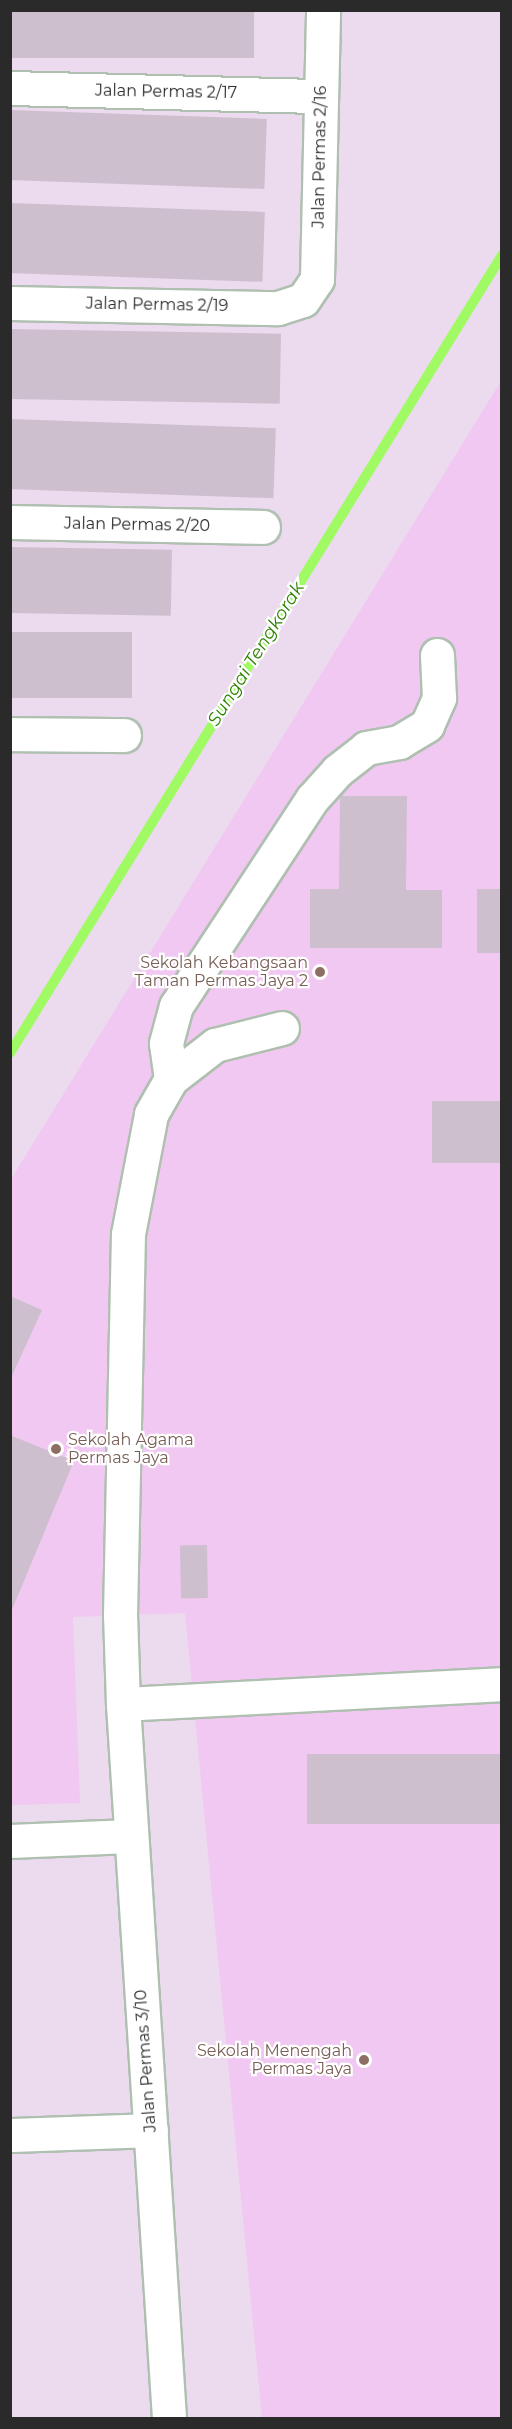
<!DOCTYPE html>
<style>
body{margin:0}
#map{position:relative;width:512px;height:2429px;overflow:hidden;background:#ecdaee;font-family:Montserrat,sans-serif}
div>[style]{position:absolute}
.education>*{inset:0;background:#f1c8f1}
.stream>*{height:10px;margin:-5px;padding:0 5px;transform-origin:5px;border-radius:5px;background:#a0fa63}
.building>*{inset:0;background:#cebfcf;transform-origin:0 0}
.roads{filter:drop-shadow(2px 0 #afbfb0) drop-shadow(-2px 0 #afbfb0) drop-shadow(0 2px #afbfb0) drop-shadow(0 -2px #afbfb0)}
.minor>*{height:33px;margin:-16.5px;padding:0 16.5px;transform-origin:16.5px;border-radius:16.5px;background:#fff}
.dots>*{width:16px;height:16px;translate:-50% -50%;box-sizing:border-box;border:3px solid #fff;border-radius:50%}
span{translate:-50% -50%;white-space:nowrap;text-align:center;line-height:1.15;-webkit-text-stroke:4.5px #fff;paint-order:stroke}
.street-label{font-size:16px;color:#2a2a2a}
.education-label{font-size:16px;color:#785e54}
.right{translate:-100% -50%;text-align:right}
.left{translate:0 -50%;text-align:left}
.water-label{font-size:18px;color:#2e8204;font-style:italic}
.frame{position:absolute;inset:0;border:12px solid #2a2a2a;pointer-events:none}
</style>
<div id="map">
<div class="education">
<i style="clip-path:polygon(501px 381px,501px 2418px,262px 2418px,185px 1613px,73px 1617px,80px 1803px,11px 1805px,10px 1181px)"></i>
</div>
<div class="stream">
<i style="left:10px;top:1053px;width:937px;rotate:-58.34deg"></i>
</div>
<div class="building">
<i style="left:10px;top:10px;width:244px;height:48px"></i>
<i style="left:10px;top:110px;width:257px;height:70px;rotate:2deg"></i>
<i style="left:10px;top:203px;width:255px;height:70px;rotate:2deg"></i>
<i style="left:10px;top:329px;width:271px;height:70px;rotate:1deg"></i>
<i style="left:10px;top:419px;width:266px;height:70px;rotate:2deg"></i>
<i style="left:10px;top:547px;width:162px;height:66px;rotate:1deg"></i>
<i style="left:10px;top:632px;width:122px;height:66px"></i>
<i style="clip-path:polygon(340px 796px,407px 796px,406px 890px,442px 890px,442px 948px,310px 948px,310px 889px,339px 889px)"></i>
<i style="left:477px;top:889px;width:25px;height:64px"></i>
<i style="left:502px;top:1101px;width:62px;height:70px;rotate:90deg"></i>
<i style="clip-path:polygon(10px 1296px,42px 1310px,10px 1380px)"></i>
<i style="clip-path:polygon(12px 1436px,74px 1461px,11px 1612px,10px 1440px)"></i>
<i style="left:207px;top:1545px;width:53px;height:27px;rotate:89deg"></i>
<i style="left:502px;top:1754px;width:70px;height:195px;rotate:90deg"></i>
</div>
<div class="roads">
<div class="minor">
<i style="left:10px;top:88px;width:311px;rotate:1.5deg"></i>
<i style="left:10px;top:303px;width:268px;rotate:1.1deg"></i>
<i style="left:278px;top:308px;width:26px;rotate:-18deg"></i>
<i style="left:303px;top:300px;width:25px;rotate:-56deg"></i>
<i style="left:317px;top:279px;width:269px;rotate:-88.7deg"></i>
<i style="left:10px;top:522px;width:253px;rotate:1.1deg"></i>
<i style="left:10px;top:734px;width:114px;rotate:0.5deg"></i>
<i style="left:171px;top:1079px;width:36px;rotate:-98deg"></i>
<i style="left:166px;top:1043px;width:38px;rotate:-75deg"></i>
<i style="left:176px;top:1006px;width:248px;rotate:-56.7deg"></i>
<i style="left:312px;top:799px;width:38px;rotate:-48deg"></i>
<i style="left:337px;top:771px;width:37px;rotate:-38deg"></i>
<i style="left:366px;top:748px;width:34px;rotate:-10deg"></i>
<i style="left:399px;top:742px;width:33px;rotate:-31deg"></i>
<i style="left:427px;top:725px;width:30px;rotate:-66deg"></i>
<i style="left:439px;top:698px;width:43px;rotate:-92.7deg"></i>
<i style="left:123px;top:1704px;width:380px;rotate:-3deg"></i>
<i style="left:10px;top:1841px;width:121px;rotate:-2.4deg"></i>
<i style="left:10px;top:2135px;width:141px;rotate:-2deg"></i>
<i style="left:169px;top:2418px;width:715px;rotate:-93.69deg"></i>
<i style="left:123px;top:1704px;width:89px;rotate:-91.9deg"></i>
<i style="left:120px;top:1615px;width:381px;rotate:-88.8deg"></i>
<i style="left:128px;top:1234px;width:122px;rotate:-79.1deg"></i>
<i style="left:151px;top:1114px;width:40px;rotate:-60.3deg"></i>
<i style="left:171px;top:1079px;width:56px;rotate:-37.7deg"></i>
<i style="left:215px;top:1045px;width:69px;rotate:-14.2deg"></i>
</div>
</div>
<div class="dots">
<i style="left:320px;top:972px;background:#8d6e63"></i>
<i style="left:56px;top:1449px;background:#8d6e63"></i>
<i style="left:364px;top:2060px;background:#8d6e63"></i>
</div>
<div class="street-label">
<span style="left:166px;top:92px;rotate:1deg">Jalan Permas 2/17</span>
<span style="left:320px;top:157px;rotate:-89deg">Jalan Permas 2/16</span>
<span style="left:157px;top:305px;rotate:1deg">Jalan Permas 2/19</span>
<span style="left:137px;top:525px;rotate:1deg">Jalan Permas 2/20</span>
<span style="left:146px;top:2061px;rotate:-94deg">Jalan Permas 3/10</span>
</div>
<div class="education-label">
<span class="right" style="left:308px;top:972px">Sekolah Kebangsaan<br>Taman Permas Jaya 2</span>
<span class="left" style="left:68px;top:1449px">Sekolah Agama<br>Permas Jaya</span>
<span class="right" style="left:352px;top:2060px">Sekolah Menengah<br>Permas Jaya</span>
</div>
<div class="water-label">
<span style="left:256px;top:654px;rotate:-58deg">Sungai Tengkorak</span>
</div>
<div class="frame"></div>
</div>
